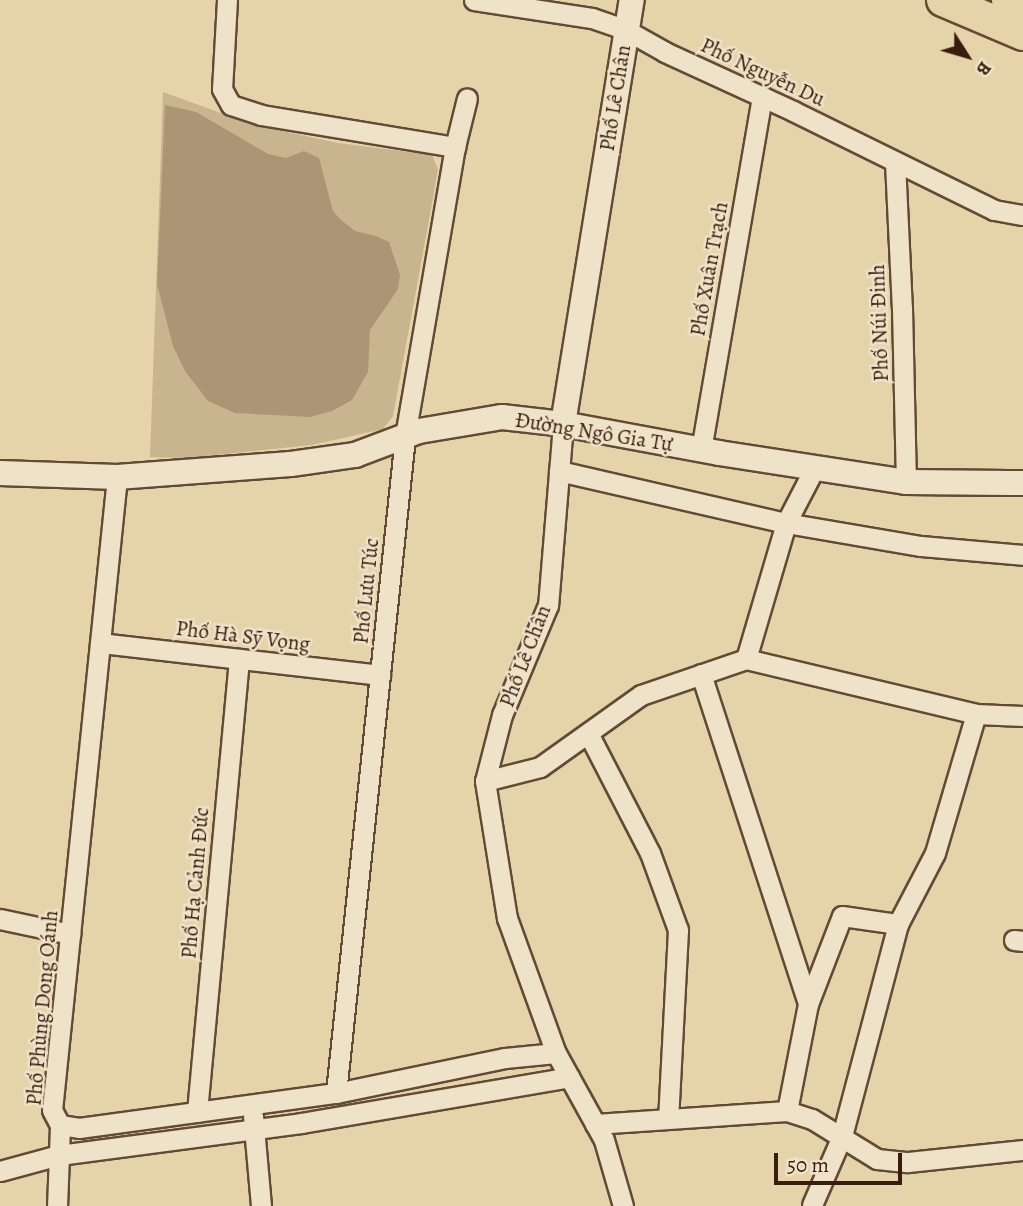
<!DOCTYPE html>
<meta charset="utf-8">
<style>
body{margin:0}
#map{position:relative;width:1023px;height:1206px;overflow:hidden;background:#e5d3aa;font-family:Alegreya,serif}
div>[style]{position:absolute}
.green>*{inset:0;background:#c8b48f}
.water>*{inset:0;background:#ab9575}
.roads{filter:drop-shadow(2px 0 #644a34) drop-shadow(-2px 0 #644a34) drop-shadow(0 2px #644a34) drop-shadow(0 -2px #644a34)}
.minor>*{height:19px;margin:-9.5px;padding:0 9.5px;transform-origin:9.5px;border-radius:9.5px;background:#eee2c8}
.tertiary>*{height:24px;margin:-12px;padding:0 12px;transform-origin:12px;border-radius:12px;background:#eee2c8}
.primary>*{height:32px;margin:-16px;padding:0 16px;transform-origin:16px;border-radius:16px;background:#e5d3aa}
span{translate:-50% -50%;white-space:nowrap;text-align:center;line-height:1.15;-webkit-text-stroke:5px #eee2c8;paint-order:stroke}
.street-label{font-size:21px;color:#391c0d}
.north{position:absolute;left:932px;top:21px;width:70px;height:70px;-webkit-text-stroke:5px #eee2c8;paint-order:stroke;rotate:127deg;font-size:19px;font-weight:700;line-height:28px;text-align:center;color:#391c0d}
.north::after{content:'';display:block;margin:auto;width:24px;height:32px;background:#391c0d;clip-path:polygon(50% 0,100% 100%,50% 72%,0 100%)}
.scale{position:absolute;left:774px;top:1153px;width:128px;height:32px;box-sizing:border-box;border:4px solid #391c0d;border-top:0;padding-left:9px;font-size:21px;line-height:24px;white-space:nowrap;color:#391c0d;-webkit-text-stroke:5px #eee2c8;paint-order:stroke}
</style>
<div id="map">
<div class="green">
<i style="clip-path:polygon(163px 92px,254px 125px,338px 143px,432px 155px,438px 169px,433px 198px,393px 416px,383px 429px,312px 445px,187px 458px,150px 457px)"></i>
</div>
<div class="water">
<i style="clip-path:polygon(165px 105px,196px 112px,268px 154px,286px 158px,304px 151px,319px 158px,333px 211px,340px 219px,355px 231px,376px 236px,389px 242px,400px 275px,398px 289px,370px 330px,368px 372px,352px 400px,332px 411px,310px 417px,235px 413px,208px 401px,185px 371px,173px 346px,157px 284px)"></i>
</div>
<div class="roads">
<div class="minor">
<i style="left:227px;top:0;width:89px;rotate:93.2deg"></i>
<i style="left:222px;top:89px;width:18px;rotate:61deg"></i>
<i style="left:231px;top:105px;width:32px;rotate:18deg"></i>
<i style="left:261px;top:115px;width:197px;rotate:9.4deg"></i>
<i style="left:474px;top:0;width:119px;rotate:8.7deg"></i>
<i style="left:592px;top:18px;width:36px;rotate:19deg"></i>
<i style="left:626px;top:30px;width:45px;rotate:29.4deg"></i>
<i style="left:665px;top:52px;width:141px;rotate:24.7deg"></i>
<i style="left:793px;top:111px;width:224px;rotate:26.2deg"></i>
<i style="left:994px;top:210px;width:29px;rotate:10deg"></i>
<i style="left:895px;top:162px;width:146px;rotate:87.3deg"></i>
<i style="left:902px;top:308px;width:174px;rotate:88.7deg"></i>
<i style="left:563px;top:424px;width:182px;rotate:94.7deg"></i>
<i style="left:548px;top:605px;width:119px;rotate:112.7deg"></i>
<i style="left:502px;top:715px;width:68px;rotate:104.4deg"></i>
<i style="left:485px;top:781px;width:139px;rotate:80.9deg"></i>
<i style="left:507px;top:918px;width:144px;rotate:70.1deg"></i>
<i style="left:556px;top:1053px;width:99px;rotate:61.1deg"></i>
<i style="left:604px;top:1140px;width:69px;rotate:73.9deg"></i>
<i style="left:701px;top:450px;width:359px;rotate:-80.2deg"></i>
<i style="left:559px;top:471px;width:233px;rotate:12.9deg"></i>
<i style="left:786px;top:523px;width:137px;rotate:9.7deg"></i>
<i style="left:921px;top:546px;width:102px;rotate:5deg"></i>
<i style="left:117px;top:477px;width:636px;rotate:95.86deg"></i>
<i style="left:52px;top:1110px;width:17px;rotate:62deg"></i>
<i style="left:60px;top:1125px;width:19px;rotate:9deg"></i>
<i style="left:79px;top:1128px;width:259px;rotate:-7.8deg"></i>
<i style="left:336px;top:1093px;width:173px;rotate:-11.7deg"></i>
<i style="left:505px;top:1058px;width:51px;rotate:-5.6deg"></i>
<i style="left:100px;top:643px;width:282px;rotate:6.5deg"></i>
<i style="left:746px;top:659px;width:142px;rotate:-73.6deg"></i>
<i style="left:786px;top:523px;width:63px;rotate:-62.6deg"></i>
<i style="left:701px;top:674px;width:347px;rotate:72deg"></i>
<i style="left:588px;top:733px;width:135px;rotate:62.7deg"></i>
<i style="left:650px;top:853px;width:82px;rotate:70deg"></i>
<i style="left:678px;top:930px;width:188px;rotate:93deg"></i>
<i style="left:485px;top:781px;width:57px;rotate:-14.3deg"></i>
<i style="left:540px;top:767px;width:124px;rotate:-35.5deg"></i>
<i style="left:641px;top:695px;width:111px;rotate:-18.9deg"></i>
<i style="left:746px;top:659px;width:236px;rotate:13.4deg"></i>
<i style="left:976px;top:714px;width:47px;rotate:2.4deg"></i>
<i style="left:0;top:919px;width:72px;rotate:12.1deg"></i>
<i style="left:1014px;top:940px;width:9px;rotate:6deg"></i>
<i style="left:336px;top:1093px;width:661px;rotate:-84deg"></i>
<i style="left:405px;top:436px;width:293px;rotate:-80.2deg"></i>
<i style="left:455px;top:147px;width:50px;rotate:-76.2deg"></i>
<i style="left:787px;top:1111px;width:109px;rotate:-78.9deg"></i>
<i style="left:808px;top:1004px;width:94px;rotate:-68.9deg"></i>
<i style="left:842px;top:916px;width:57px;rotate:8.1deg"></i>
<i style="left:197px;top:1112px;width:455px;rotate:-84.7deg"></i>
<i style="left:253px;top:1116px;width:90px;rotate:84.9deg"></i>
<i style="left:595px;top:1124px;width:192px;rotate:-3.9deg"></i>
<i style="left:787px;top:1111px;width:26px;rotate:18deg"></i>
<i style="left:812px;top:1119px;width:76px;rotate:31.6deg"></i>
<i style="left:877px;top:1159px;width:31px;rotate:6deg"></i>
<i style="left:908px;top:1162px;width:116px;rotate:-6deg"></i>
<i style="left:60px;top:1125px;width:30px;rotate:92deg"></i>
<i style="left:59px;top:1155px;width:244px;rotate:-7.5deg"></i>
<i style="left:301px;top:1123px;width:272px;rotate:-9.7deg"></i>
<i style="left:0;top:1171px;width:61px;rotate:-15.2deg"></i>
<i style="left:59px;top:1155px;width:51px;rotate:92.2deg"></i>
<i style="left:812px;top:1205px;width:75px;rotate:-66.5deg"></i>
<i style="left:842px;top:1136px;width:219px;rotate:-75.2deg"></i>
<i style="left:898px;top:924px;width:80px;rotate:-62.5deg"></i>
<i style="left:935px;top:853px;width:145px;rotate:-73.6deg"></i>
</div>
<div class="tertiary">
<i style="left:563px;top:424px;width:430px;rotate:-80.8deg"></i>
<i style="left:0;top:473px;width:117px;rotate:2deg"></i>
<i style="left:117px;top:477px;width:174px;rotate:-4.3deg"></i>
<i style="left:291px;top:464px;width:65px;rotate:-8deg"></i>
<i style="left:355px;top:455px;width:68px;rotate:-20.6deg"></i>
<i style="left:419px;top:431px;width:84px;rotate:-9.6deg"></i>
<i style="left:502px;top:417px;width:61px;rotate:6.5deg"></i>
<i style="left:563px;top:424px;width:159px;rotate:10.5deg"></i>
<i style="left:719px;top:453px;width:189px;rotate:8.8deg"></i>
<i style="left:906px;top:482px;width:117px;rotate:0.5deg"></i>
</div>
<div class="primary">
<i style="left:943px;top:0;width:87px;rotate:23deg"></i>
<i style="left:1008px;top:0;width:16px;rotate:18deg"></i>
</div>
</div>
<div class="street-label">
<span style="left:763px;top:72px;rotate:25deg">Phố Nguyễn Du</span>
<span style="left:615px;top:98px;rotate:-81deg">Phố Lê Chân</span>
<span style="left:709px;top:269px;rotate:-80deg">Phố Xuân Trạch</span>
<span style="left:879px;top:323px;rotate:-92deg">Phố Núi Đinh</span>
<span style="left:594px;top:432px;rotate:9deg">Đường Ngô Gia Tự</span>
<span style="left:366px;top:591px;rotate:-84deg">Phố Lưu Túc</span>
<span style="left:243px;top:636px;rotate:7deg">Phố Hà Sỹ Vọng</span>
<span style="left:525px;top:656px;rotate:-69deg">Phố Lê Chân</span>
<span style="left:195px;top:883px;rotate:-85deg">Phố Hạ Cảnh Đức</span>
<span style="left:42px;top:1008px;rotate:-85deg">Phố Phùng Dong Oánh</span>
</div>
<div class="north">B</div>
<div class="scale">50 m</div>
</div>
